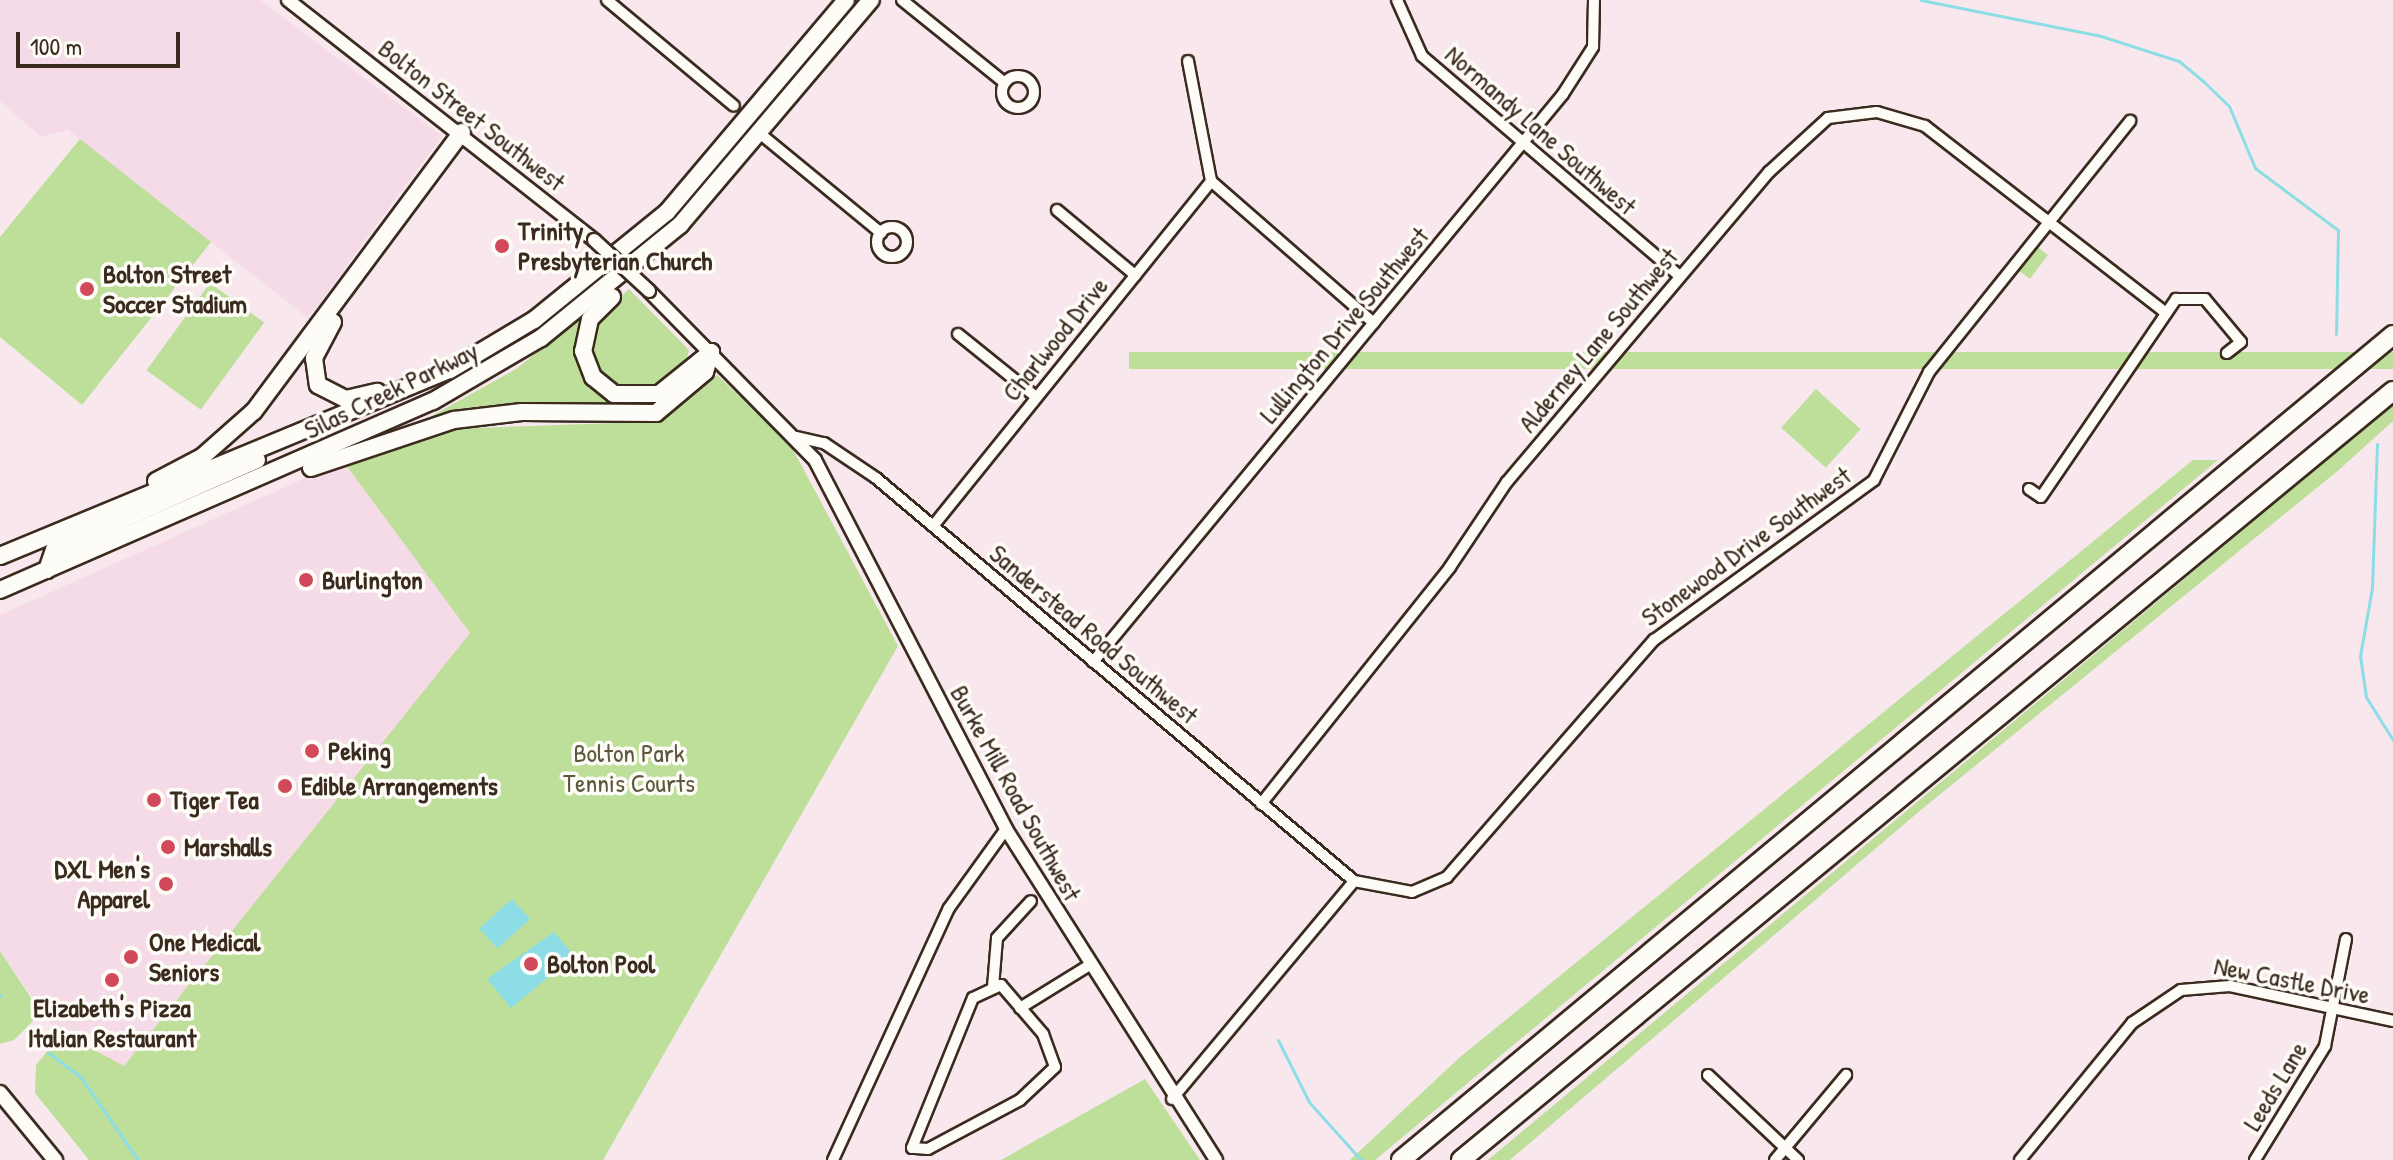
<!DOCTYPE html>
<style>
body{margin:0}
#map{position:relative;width:2393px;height:1160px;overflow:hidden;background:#f8e8ee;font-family:"Patrick Hand",sans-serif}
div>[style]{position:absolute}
.built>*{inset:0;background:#f5dae7}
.green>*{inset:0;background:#bddf99;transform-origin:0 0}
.water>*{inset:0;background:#8cdde6;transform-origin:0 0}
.stream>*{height:3px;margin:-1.5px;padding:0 1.5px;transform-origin:1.5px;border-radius:1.5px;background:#8cdde6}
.roads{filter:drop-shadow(2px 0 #3b2a1e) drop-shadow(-2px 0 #3b2a1e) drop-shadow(0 2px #3b2a1e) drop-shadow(0 -2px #3b2a1e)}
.minor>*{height:10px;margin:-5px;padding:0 5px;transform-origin:5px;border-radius:5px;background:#fdfcf7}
.minor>.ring{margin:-5px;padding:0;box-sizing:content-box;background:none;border:10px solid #fdfcf7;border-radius:50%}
.tertiary>*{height:12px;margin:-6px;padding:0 6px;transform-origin:6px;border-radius:6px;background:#fdfcf7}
.secondary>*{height:14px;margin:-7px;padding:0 7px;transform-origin:7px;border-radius:7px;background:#fdfcf7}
.primary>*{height:16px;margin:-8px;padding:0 8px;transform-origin:8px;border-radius:8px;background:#fdfcf7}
.motorway>*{height:18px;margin:-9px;padding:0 9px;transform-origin:9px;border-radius:9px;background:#fdfcf7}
.bridges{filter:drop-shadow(2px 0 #3b2a1e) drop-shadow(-2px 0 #3b2a1e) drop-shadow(0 2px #3b2a1e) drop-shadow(0 -2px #3b2a1e)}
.tertiary-bridge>*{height:12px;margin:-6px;padding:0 6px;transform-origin:6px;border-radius:6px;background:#fdfcf7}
.dots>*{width:22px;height:22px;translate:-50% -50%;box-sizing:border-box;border:4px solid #fdfcf7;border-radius:50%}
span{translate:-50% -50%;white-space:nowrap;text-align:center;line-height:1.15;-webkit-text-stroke:7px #fdfcf7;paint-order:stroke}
.street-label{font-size:26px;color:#3b2a1e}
.poi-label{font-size:26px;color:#3b2a1e;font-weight:700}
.left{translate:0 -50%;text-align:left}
.right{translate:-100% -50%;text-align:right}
.park-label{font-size:26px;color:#5c573d}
.scale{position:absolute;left:16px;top:32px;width:164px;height:36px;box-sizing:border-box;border:4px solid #3b2a1e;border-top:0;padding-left:10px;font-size:24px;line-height:28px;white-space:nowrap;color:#3b2a1e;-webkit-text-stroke:6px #fdfcf7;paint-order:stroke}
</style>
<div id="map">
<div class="built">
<i style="clip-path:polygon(0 0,260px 0,442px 136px,308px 318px,68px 130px,41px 137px,0 101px)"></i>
<i style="clip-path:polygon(343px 461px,470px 633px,123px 1067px,51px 1024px,0 951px,0 615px)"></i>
</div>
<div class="green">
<i style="clip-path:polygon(80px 139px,211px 242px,82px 405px,0 337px,0 237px)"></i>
<i style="left:2036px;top:246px;width:15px;height:30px;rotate:37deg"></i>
<i style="left:210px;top:283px;width:67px;height:108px;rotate:36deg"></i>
<i style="clip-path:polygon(629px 289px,689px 350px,686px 363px,658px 389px,626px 392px,600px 375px,590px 356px,593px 322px)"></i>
<i style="clip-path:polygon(590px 311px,579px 357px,632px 403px,632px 411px,430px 417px,516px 369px)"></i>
<i style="left:2393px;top:352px;width:17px;height:1264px;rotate:90deg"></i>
<i style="clip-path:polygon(717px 375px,790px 444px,898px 646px,603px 1160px,89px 1160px,35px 1093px,36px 1065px,62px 1033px,124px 1066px,470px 633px,343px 461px,444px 429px,645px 422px)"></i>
<i style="left:1816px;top:389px;width:60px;height:52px;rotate:42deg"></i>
<i style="clip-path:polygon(2393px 405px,2393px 421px,2340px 469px,1922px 809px,1510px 1160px,1488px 1160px)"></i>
<i style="clip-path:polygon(2193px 460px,2218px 460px,1375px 1160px,1350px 1160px,1459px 1058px)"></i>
<i style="clip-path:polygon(0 951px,41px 1013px,14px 1040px,0 1044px)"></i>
<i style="clip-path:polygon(1145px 1079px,1200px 1160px,1001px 1160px)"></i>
</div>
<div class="water">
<i style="left:512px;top:899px;width:27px;height:44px;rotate:48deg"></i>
<i style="clip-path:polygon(554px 932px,574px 956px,511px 1008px,487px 979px)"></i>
</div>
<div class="stream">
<i style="left:1921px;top:0;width:184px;rotate:11.3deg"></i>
<i style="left:2101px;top:36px;width:82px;rotate:17.8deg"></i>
<i style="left:2179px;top:61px;width:31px;rotate:40deg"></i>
<i style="left:2203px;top:81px;width:36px;rotate:44deg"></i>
<i style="left:2229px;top:106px;width:67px;rotate:67.2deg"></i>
<i style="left:2255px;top:168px;width:104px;rotate:36.8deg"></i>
<i style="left:2338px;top:230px;width:104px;rotate:91.1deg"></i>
<i style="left:2377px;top:444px;width:144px;rotate:92deg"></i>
<i style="left:2372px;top:588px;width:69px;rotate:100deg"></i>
<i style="left:2360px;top:656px;width:41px;rotate:81.7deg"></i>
<i style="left:2366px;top:697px;width:51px;rotate:57.9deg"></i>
<i style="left:0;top:995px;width:1px;rotate:45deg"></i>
<i style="left:1278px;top:1040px;width:69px;rotate:63.4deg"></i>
<i style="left:1309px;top:1102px;width:78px;rotate:48.1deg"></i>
<i style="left:49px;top:1053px;width:39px;rotate:37deg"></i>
<i style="left:80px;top:1076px;width:102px;rotate:55.4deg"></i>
</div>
<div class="roads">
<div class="minor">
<i style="left:607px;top:0;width:165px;rotate:39.8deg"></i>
<i style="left:902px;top:0;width:132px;rotate:38.9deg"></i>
<i style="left:1397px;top:0;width:61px;rotate:65.9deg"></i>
<i style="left:1422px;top:56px;width:339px;rotate:40.5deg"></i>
<i style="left:1188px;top:61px;width:122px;rotate:79.1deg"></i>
<i style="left:1211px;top:181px;width:216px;rotate:41.1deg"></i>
<i class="ring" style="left:1002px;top:76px;width:22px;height:22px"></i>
<i style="left:763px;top:136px;width:153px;rotate:39.4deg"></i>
<i style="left:1057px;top:210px;width:102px;rotate:39.8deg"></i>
<i class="ring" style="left:877px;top:227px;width:20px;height:20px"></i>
<i style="left:958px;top:334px;width:100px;rotate:38.9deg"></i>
<i style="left:797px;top:437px;width:28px;rotate:13deg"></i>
<i style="left:824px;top:443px;width:63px;rotate:33.9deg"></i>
<i style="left:876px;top:478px;width:625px;rotate:40.13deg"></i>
<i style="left:2029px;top:489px;width:14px;rotate:34deg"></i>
<i style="left:2041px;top:497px;width:240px;rotate:-55.7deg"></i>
<i style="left:2176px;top:299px;width:29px"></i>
<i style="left:2205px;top:299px;width:56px;rotate:50.1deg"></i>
<i style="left:2241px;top:342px;width:18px;rotate:142deg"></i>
<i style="left:933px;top:526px;width:443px;rotate:-51.1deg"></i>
<i style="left:1093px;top:662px;width:737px;rotate:-50.39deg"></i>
<i style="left:1563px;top:94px;width:56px;rotate:-57.4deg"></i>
<i style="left:1593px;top:47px;width:47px;rotate:-88.8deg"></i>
<i style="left:1261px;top:804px;width:303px;rotate:-51.4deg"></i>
<i style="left:1450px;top:567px;width:102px;rotate:-56.2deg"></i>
<i style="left:1507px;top:482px;width:406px;rotate:-49.8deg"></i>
<i style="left:1769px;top:172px;width:80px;rotate:-42.5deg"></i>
<i style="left:1828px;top:118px;width:49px;rotate:-7deg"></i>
<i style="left:1877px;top:112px;width:50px;rotate:16.3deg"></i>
<i style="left:1925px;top:126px;width:305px;rotate:37.8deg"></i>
<i style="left:1001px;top:985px;width:65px;rotate:49.4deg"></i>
<i style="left:1043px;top:1034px;width:35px;rotate:70deg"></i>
<i style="left:1055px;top:1067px;width:48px;rotate:136.7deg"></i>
<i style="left:1020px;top:1100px;width:104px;rotate:152deg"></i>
<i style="left:928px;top:1149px;width:16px;rotate:-176deg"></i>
<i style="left:912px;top:1148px;width:162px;rotate:-67.9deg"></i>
<i style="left:973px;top:998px;width:31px;rotate:-25deg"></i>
<i style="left:993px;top:987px;width:49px;rotate:-85.3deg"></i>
<i style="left:997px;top:938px;width:50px;rotate:-47.4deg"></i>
<i style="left:1020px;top:1008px;width:80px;rotate:-31.7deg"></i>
<i style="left:1708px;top:1075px;width:124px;rotate:43.4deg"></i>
<i style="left:1172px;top:1099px;width:284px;rotate:-50.1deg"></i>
<i style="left:1354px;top:881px;width:59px;rotate:10.7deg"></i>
<i style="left:1412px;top:892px;width:38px;rotate:-23deg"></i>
<i style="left:1447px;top:877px;width:315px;rotate:-48.9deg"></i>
<i style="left:1654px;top:640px;width:272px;rotate:-36deg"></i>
<i style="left:1874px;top:480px;width:121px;rotate:-63deg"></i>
<i style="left:1929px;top:372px;width:322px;rotate:-51.3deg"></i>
<i style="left:833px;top:1160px;width:277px;rotate:-65.3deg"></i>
<i style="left:949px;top:908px;width:97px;rotate:-54.2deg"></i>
<i style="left:1775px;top:1160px;width:111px;rotate:-50.1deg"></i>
<i style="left:2020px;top:1160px;width:177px;rotate:-50.7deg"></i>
<i style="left:2132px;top:1023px;width:59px;rotate:-34deg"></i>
<i style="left:2181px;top:990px;width:49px;rotate:-4.7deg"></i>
<i style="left:2230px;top:986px;width:167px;rotate:12.1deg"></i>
<i style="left:2255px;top:1160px;width:134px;rotate:-58.4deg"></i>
<i style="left:2325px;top:1046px;width:109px;rotate:-78.9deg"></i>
</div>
<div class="tertiary">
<i style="left:288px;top:0;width:389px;rotate:38.1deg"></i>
<i style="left:649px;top:291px;width:237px;rotate:45.5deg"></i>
<i style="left:815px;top:460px;width:416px;rotate:62.6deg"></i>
<i style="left:1006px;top:829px;width:392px;rotate:57.6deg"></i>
</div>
<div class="secondary">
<i style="left:0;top:1093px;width:87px;rotate:50.6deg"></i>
</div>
<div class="primary">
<i style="left:612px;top:297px;width:31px;rotate:135deg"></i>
<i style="left:590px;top:319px;width:33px;rotate:102deg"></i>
<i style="left:583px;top:351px;width:28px;rotate:69deg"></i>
<i style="left:593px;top:377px;width:27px;rotate:39deg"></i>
<i style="left:614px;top:394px;width:45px"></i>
<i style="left:659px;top:394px;width:67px;rotate:-38.9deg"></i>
<i style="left:333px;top:322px;width:41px;rotate:117.8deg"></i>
<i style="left:314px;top:358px;width:27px;rotate:82deg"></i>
<i style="left:318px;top:385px;width:31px;rotate:27deg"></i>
<i style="left:346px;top:399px;width:32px;rotate:-13deg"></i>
<i style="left:311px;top:468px;width:151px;rotate:-18.6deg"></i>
<i style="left:454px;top:420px;width:68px;rotate:-6.7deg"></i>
<i style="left:522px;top:412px;width:134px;rotate:0.4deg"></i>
<i style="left:656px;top:413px;width:64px;rotate:-39.9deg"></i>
<i style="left:705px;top:372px;width:21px;rotate:-73deg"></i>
<i style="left:156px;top:481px;width:52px;rotate:-27.6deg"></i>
<i style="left:202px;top:457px;width:69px;rotate:-41.5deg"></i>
<i style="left:254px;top:411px;width:348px;rotate:-53.3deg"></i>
<i style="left:0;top:556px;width:487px;rotate:-22.5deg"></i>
<i style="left:450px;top:370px;width:98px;rotate:-30.8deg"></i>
<i style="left:534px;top:320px;width:171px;rotate:-39.1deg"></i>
<i style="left:667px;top:212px;width:277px;rotate:-49.8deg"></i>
<i style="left:47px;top:570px;width:21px;rotate:-71deg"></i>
<i style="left:54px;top:550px;width:222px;rotate:-23.9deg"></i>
<i style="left:0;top:590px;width:472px;rotate:-23.6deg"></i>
<i style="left:433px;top:401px;width:125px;rotate:-30.3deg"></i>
<i style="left:541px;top:338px;width:179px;rotate:-39.1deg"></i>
<i style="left:680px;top:225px;width:295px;rotate:-49.7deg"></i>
</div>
<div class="motorway">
<i style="left:1401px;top:1160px;width:1290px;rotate:-39.75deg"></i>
<i style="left:1461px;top:1160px;width:1208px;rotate:-39.53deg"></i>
</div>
</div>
<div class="bridges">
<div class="tertiary-bridge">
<i style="left:594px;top:240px;width:75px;rotate:42.8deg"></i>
</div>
</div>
<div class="dots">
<i style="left:502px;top:246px;background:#d1495b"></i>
<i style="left:87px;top:289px;background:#d1495b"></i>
<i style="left:306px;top:580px;background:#d1495b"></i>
<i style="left:312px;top:751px;background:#d1495b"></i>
<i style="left:285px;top:786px;background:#d1495b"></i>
<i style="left:154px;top:800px;background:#d1495b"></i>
<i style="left:168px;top:847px;background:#d1495b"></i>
<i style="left:166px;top:884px;background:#d1495b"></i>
<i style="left:131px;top:957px;background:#d1495b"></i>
<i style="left:531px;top:964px;background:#d1495b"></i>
<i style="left:112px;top:980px;background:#d1495b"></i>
</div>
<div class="street-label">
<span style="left:472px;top:115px;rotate:38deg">Bolton Street Southwest</span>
<span style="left:1541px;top:130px;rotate:41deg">Normandy Lane Southwest</span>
<span style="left:1344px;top:325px;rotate:-50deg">Lullington Drive Southwest</span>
<span style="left:1055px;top:339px;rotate:-51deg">Charlwood Drive</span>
<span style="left:1598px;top:340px;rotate:-50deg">Alderney Lane Southwest</span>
<span style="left:391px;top:390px;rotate:-26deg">Silas Creek Parkway</span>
<span style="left:1746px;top:546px;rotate:-36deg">Stonewood Drive Southwest</span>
<span style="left:1094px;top:634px;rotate:40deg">Sanderstead Road Southwest</span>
<span style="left:1016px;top:793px;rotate:61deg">Burke Mill Road Southwest</span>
<span style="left:2292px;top:980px;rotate:11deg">New Castle Drive</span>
<span style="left:2275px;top:1086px;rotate:-59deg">Leeds Lane</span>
</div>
<div class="poi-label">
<span class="left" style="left:518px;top:246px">Trinity<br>Presbyterian Church</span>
<span class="left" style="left:103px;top:289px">Bolton Street<br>Soccer Stadium</span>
<span class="left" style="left:322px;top:580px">Burlington</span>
<span class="left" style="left:328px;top:751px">Peking</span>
<span class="left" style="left:301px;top:786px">Edible Arrangements</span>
<span class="left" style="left:170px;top:800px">Tiger Tea</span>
<span class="left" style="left:184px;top:847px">Marshalls</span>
<span class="right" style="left:150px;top:884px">DXL Men's<br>Apparel</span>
<span class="left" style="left:149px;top:957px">One Medical<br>Seniors</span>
<span class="left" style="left:547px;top:964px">Bolton Pool</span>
<span style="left:112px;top:1023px">Elizabeth's Pizza<br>Italian Restaurant</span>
</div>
<div class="park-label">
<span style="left:629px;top:768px">Bolton Park<br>Tennis Courts</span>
</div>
<div class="scale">100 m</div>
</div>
